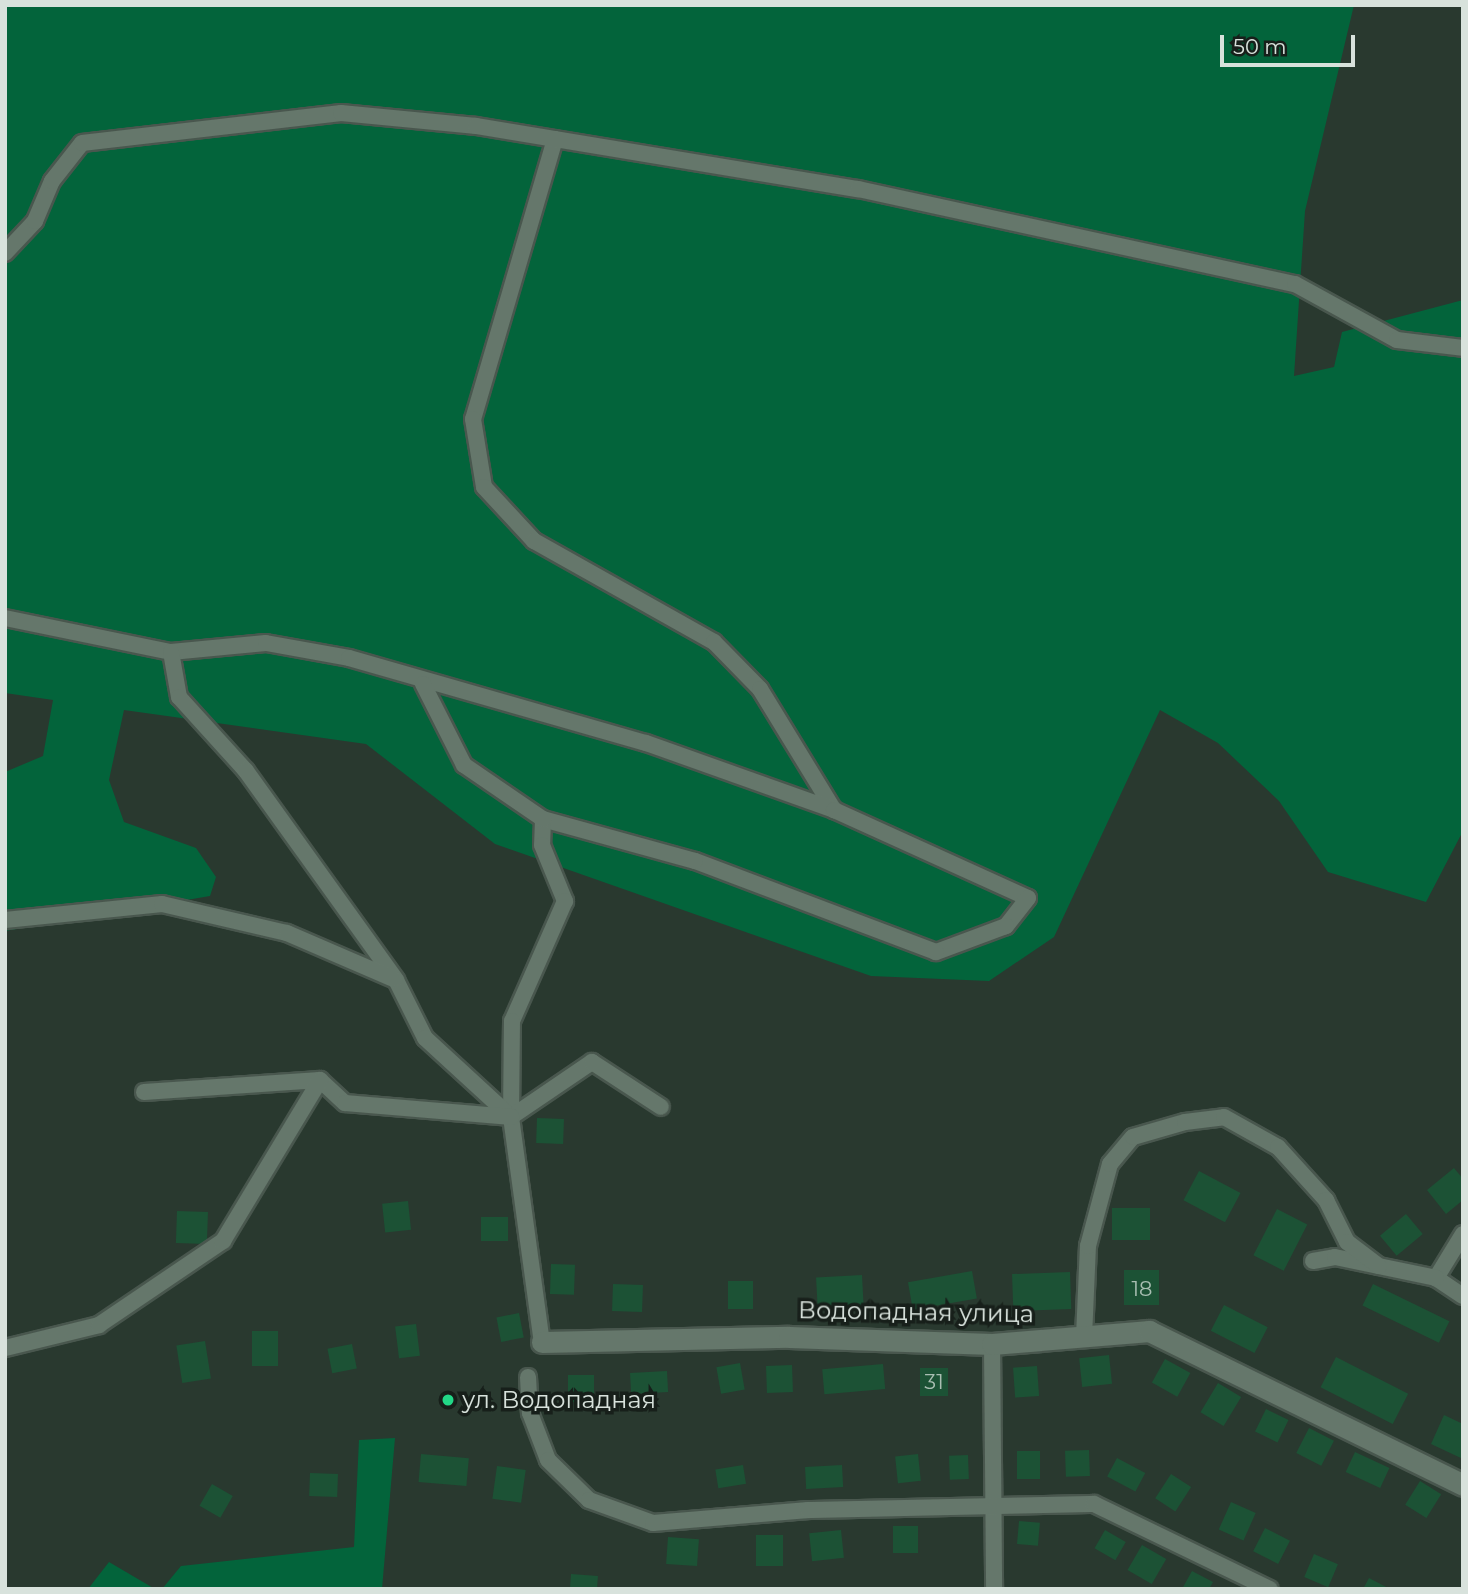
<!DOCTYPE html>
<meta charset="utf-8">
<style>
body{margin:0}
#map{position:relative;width:1468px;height:1594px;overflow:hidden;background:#29392f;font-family:Montserrat,sans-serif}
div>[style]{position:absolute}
.green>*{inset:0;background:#03643b}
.building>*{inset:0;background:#1c5235;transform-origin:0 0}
.roads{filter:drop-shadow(2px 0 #49574e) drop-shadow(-2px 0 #49574e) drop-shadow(0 2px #49574e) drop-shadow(0 -2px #49574e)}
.street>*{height:16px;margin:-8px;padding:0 8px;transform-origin:8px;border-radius:8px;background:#65776b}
.secondary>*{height:21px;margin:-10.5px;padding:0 10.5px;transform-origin:10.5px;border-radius:10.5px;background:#65776b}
.dots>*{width:19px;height:19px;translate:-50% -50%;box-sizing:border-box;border:4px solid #171f1a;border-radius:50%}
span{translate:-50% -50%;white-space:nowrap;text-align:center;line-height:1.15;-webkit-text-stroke:7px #171f1a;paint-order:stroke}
.number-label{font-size:21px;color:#a9beb2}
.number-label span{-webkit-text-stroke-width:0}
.street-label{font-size:24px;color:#d8e2dc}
.poi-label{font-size:24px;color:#d8e2dc}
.left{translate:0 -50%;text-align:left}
.frame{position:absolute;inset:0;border:7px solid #d8e2dc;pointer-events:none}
.scale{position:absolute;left:1220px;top:35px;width:135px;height:32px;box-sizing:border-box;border:4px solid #d8e2dc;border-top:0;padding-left:9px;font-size:21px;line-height:24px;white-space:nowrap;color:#d8e2dc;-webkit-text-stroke:5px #171f1a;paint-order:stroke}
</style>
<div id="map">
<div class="green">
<i style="clip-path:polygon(5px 5px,1354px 5px,1305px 211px,1294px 376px,1334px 367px,1342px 332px,1463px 300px,1463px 831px,1426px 902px,1328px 872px,1279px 801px,1218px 743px,1160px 710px,1054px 937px,989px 981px,871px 976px,495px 844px,366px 744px,124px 710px,109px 780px,124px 822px,196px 848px,216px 877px,210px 896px,5px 931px,5px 772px,43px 756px,53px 700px,5px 693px)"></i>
<i style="clip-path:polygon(395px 1438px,382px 1589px,162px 1589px,181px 1566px,354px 1547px,359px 1440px)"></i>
<i style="clip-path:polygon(109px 1562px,155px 1589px,88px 1589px)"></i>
</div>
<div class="building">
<i style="left:537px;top:1118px;width:27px;height:25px;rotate:2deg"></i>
<i style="clip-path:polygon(1454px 1168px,1463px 1179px,1463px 1200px,1446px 1214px,1427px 1190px)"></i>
<i style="left:1199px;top:1171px;width:47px;height:33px;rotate:28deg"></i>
<i style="left:408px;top:1201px;width:29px;height:26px;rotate:84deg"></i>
<i style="left:1112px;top:1208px;width:38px;height:32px"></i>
<i style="left:1277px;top:1209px;width:34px;height:52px;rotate:27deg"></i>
<i style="left:177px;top:1211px;width:31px;height:32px;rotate:2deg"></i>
<i style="left:1406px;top:1214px;width:26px;height:34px;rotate:50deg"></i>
<i style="left:481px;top:1217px;width:27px;height:24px"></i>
<i style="left:551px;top:1264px;width:24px;height:30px;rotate:2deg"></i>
<i style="left:1159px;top:1270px;width:35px;height:35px;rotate:90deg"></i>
<i style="left:972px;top:1271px;width:28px;height:65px;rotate:80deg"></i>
<i style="left:1070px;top:1272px;width:37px;height:58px;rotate:88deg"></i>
<i style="left:862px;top:1275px;width:33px;height:46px;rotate:87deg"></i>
<i style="left:728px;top:1281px;width:25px;height:28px"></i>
<i style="left:613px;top:1284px;width:30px;height:27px;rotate:2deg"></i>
<i style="left:1373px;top:1284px;width:85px;height:24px;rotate:26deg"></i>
<i style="left:1224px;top:1305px;width:49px;height:29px;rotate:27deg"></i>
<i style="left:519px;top:1313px;width:25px;height:23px;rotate:79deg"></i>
<i style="left:416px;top:1324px;width:32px;height:21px;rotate:83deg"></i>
<i style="left:252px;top:1331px;width:26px;height:35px"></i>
<i style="left:205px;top:1341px;width:38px;height:29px;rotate:81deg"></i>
<i style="left:352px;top:1344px;width:25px;height:25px;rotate:79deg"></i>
<i style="left:1109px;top:1355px;width:29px;height:30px;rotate:84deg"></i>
<i style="left:1336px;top:1357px;width:81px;height:34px;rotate:27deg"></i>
<i style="left:1165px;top:1359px;width:29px;height:27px;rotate:29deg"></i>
<i style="left:740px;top:1363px;width:27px;height:24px;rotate:80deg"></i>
<i style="left:883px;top:1364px;width:25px;height:61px;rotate:85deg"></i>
<i style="left:792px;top:1365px;width:27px;height:26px;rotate:88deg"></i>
<i style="left:1037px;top:1366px;width:30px;height:24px;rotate:86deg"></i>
<i style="left:920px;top:1368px;width:28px;height:28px"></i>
<i style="left:667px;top:1371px;width:21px;height:37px;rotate:87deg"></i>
<i style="left:594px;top:1375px;width:27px;height:26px;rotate:90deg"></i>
<i style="left:1218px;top:1383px;width:27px;height:34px;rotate:31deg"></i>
<i style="left:1266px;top:1409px;width:25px;height:25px;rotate:26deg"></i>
<i style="clip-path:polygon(1444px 1415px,1463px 1424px,1463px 1459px,1431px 1444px)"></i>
<i style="left:1309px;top:1428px;width:28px;height:28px;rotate:27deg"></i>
<i style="left:1089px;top:1450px;width:26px;height:24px;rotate:88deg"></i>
<i style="left:1017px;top:1451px;width:23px;height:28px"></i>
<i style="left:1355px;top:1452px;width:38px;height:22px;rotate:25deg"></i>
<i style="left:421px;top:1454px;width:48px;height:28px;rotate:5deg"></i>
<i style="left:918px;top:1454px;width:27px;height:23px;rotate:84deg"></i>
<i style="left:968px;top:1455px;width:24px;height:19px;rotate:88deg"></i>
<i style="left:1117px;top:1458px;width:32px;height:21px;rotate:28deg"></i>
<i style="left:743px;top:1465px;width:19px;height:28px;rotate:81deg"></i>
<i style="left:842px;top:1465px;width:22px;height:37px;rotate:87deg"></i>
<i style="left:497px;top:1466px;width:29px;height:33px;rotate:8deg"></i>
<i style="left:310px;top:1473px;width:28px;height:23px;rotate:2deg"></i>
<i style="left:1171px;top:1474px;width:24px;height:29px;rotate:33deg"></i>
<i style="left:1420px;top:1481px;width:25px;height:28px;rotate:32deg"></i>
<i style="left:212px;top:1484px;width:24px;height:25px;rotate:30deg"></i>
<i style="left:1231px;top:1502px;width:27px;height:30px;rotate:24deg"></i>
<i style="left:1019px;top:1521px;width:21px;height:23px;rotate:5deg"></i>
<i style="left:918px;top:1526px;width:27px;height:25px;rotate:90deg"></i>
<i style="left:1265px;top:1528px;width:28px;height:26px;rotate:27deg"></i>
<i style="left:841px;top:1530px;width:28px;height:32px;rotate:84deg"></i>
<i style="left:1105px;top:1530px;width:24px;height:21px;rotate:30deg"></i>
<i style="left:756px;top:1535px;width:27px;height:31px"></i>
<i style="left:668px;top:1537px;width:31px;height:27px;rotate:4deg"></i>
<i style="left:1142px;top:1545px;width:28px;height:29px;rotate:30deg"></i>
<i style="left:1314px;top:1554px;width:26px;height:25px;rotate:23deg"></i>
<i style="clip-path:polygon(1192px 1571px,1213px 1582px,1209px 1589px,1182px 1589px)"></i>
<i style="left:571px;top:1574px;width:27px;height:15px;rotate:4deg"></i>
<i style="clip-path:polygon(1369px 1578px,1390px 1589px,1363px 1589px)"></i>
</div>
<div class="roads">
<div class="street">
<i style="left:555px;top:139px;width:292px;rotate:106.3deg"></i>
<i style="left:473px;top:419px;width:69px;rotate:80.8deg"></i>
<i style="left:484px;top:487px;width:74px;rotate:47.2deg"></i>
<i style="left:534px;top:541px;width:206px;rotate:29.3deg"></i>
<i style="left:714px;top:642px;width:66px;rotate:45.6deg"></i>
<i style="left:760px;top:689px;width:142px;rotate:58.6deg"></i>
<i style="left:5px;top:253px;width:44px;rotate:-46.8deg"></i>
<i style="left:35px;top:221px;width:43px;rotate:-67deg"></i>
<i style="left:52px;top:181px;width:48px;rotate:-51.7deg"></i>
<i style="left:82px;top:143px;width:261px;rotate:-6.6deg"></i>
<i style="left:341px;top:113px;width:136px;rotate:5.5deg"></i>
<i style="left:476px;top:126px;width:387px;rotate:9.4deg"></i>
<i style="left:858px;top:189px;width:447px;rotate:12.3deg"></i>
<i style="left:1295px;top:284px;width:116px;rotate:28.8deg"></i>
<i style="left:1397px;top:340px;width:66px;rotate:6.9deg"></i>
<i style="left:5px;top:618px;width:169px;rotate:11.6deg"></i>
<i style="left:171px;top:652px;width:95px;rotate:-5.4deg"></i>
<i style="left:266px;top:643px;width:84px;rotate:10.2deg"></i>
<i style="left:349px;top:658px;width:309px;rotate:16deg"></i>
<i style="left:646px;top:743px;width:200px;rotate:19.6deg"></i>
<i style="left:834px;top:810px;width:213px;rotate:24.4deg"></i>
<i style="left:1028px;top:898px;width:36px;rotate:128deg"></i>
<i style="left:1006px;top:926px;width:75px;rotate:159.6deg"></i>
<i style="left:936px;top:952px;width:258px;rotate:-159.3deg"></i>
<i style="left:695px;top:861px;width:158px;rotate:-164.6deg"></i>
<i style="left:543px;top:819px;width:26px;rotate:92deg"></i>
<i style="left:542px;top:845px;width:61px;rotate:67.7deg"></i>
<i style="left:565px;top:901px;width:131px;rotate:113.8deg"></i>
<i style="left:512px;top:1021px;width:96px;rotate:90.6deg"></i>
<i style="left:511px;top:1117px;width:98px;rotate:-34.2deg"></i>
<i style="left:592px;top:1062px;width:82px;rotate:33.1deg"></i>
<i style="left:171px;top:652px;width:46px;rotate:79.9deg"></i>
<i style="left:179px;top:697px;width:100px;rotate:47.8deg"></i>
<i style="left:246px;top:771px;width:257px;rotate:54.3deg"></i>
<i style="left:396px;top:980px;width:65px;rotate:63.4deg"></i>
<i style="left:425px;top:1038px;width:117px;rotate:42.6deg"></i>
<i style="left:511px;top:1117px;width:227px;rotate:82.2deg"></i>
<i style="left:423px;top:684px;width:91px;rotate:63.2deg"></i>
<i style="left:464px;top:765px;width:96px;rotate:34.4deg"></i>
<i style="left:5px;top:920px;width:158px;rotate:-5.8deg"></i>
<i style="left:162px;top:904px;width:128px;rotate:13.1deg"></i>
<i style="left:287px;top:933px;width:116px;rotate:23.3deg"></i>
<i style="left:144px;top:1092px;width:176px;rotate:-3.9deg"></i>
<i style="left:320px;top:1080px;width:34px;rotate:43deg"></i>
<i style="left:345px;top:1103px;width:167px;rotate:4.8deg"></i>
<i style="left:1463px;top:1234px;width:52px;rotate:121.5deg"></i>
<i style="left:1436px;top:1278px;width:32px;rotate:34deg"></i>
<i style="left:1313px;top:1261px;width:22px;rotate:-10deg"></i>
<i style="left:1335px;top:1257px;width:103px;rotate:11.7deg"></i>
<i style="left:1084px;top:1337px;width:91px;rotate:-87.5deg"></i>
<i style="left:1088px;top:1246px;width:85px;rotate:-75deg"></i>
<i style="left:1110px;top:1164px;width:35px;rotate:-50deg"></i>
<i style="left:1133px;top:1137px;width:54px;rotate:-16.1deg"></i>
<i style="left:1185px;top:1122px;width:39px;rotate:-7deg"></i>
<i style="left:1224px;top:1117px;width:62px;rotate:29.1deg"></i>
<i style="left:1278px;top:1147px;width:72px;rotate:47.8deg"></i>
<i style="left:1326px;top:1200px;width:47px;rotate:63.4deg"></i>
<i style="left:1347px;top:1242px;width:40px;rotate:37deg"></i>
<i style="left:992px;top:1344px;width:245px;rotate:89.5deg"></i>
<i style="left:5px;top:1348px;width:97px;rotate:-13.7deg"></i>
<i style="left:99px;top:1325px;width:150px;rotate:-34.1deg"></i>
<i style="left:223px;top:1241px;width:188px;rotate:-58.9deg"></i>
<i style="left:528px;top:1377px;width:36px;rotate:87deg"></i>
<i style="left:530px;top:1413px;width:50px;rotate:69deg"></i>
<i style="left:548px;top:1460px;width:57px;rotate:44.3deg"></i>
<i style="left:589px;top:1500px;width:68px;rotate:19.8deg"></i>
<i style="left:653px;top:1523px;width:156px;rotate:-4.8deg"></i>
<i style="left:808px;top:1510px;width:286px;rotate:-1.2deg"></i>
<i style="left:1094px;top:1504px;width:195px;rotate:25.8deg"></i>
</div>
<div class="secondary">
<i style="left:542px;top:1342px;width:247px;rotate:-1.2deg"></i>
<i style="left:789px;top:1337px;width:203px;rotate:2deg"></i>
<i style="left:992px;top:1344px;width:158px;rotate:-4.7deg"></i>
<i style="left:1149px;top:1331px;width:350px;rotate:26.1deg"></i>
</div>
</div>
<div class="dots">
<i style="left:448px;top:1400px;background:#22d887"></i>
</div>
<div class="number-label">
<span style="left:1142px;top:1289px">18</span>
<span style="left:934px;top:1382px">31</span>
</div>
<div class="street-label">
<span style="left:916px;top:1312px;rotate:1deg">Водопадная улица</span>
</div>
<div class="poi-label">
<span class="left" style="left:462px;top:1400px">ул. Водопадная</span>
</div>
<div class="frame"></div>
<div class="scale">50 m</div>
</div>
